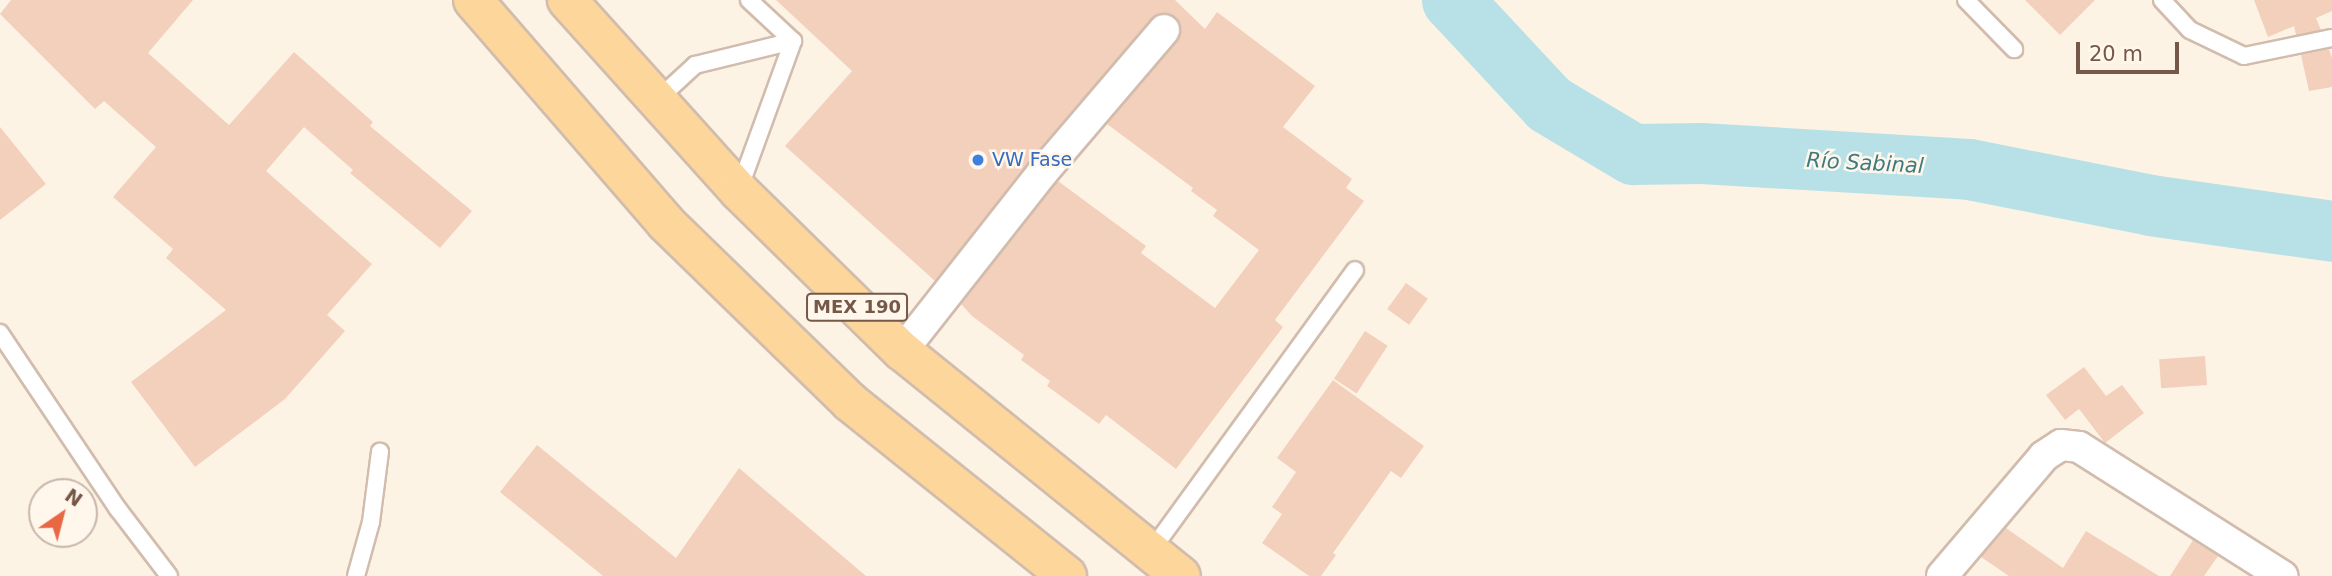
<!DOCTYPE html>
<meta charset="utf-8">
<style>
body{margin:0}
#map{position:relative;width:2332px;height:576px;overflow:hidden;background:#fdf3e5;font-family:"DejaVu Sans",sans-serif}
div>[style]{position:absolute}
.river>*{height:61px;margin:-30.5px;padding:0 30.5px;transform-origin:30.5px;border-radius:30.5px;background:#b8e1e7}
.building>*{inset:0;background:#f3d0bb;transform-origin:0 0}
.roads{filter:drop-shadow(2px 0 #d1bcad) drop-shadow(-2px 0 #d1bcad) drop-shadow(0 2px #d1bcad) drop-shadow(0 -2px #d1bcad)}
.lane>*{height:16px;margin:-8px;padding:0 8px;transform-origin:8px;border-radius:8px;background:#fff}
.street>*{height:30px;margin:-15px;padding:0 15px;transform-origin:15px;border-radius:15px;background:#fff}
.primary>*{height:38px;margin:-19px;padding:0 19px;transform-origin:19px;border-radius:19px;background:#fdd69b}
.dots>*{width:19px;height:19px;translate:-50% -50%;box-sizing:border-box;border:4px solid #fff7eb;border-radius:50%}
span{translate:-50% -50%;white-space:nowrap;text-align:center;line-height:1.15;-webkit-text-stroke:5px #fff7eb;paint-order:stroke}
.shield-label span{padding:2px 5px;background:#fff7eb;border:2px solid;border-radius:5px;-webkit-text-stroke-width:0}
.shield-label{font-size:18px;color:#765849;font-weight:700}
.shop-label{font-size:19px;color:#366cbe}
.left{translate:0 -50%;text-align:left}
.water-label{font-size:21px;color:#3f7a83;font-style:italic}
.north{position:absolute;left:28px;top:478px;width:70px;height:70px;box-sizing:border-box;background:#fff7eb;border:2px solid #c8b7aa;border-radius:50%;rotate:35deg;font-size:19px;font-weight:700;line-height:28px;text-align:center;color:#765849}
.north::after{content:'';display:block;margin:auto;width:24px;height:32px;background:#ea6746;clip-path:polygon(50% 0,100% 100%,50% 72%,0 100%)}
.scale{position:absolute;left:2076px;top:42px;width:103px;height:32px;box-sizing:border-box;border:4px solid #765849;border-top:0;padding-left:9px;font-size:21px;line-height:24px;white-space:nowrap;color:#765849;-webkit-text-stroke:5px #fff7eb;paint-order:stroke}
</style>
<div id="map">
<div class="river">
<i style="left:1452px;top:0;width:142px;rotate:47deg"></i>
<i style="left:1549px;top:104px;width:98px;rotate:30.8deg"></i>
<i style="left:1633px;top:154px;width:68px;rotate:-0.8deg"></i>
<i style="left:1701px;top:153px;width:268px;rotate:3.4deg"></i>
<i style="left:1969px;top:169px;width:185px;rotate:11.2deg"></i>
<i style="left:2150px;top:205px;width:184px;rotate:8.1deg"></i>
</div>
<div class="building">
<i style="clip-path:polygon(11px 0,193px 0,148px 53px,229px 125px,294px 52px,373px 122px,370px 126px,472px 211px,440px 248px,350px 173px,353px 170px,304px 127px,266px 171px,372px 264px,327px 315px,345px 331px,285px 399px,195px 467px,131px 382px,226px 310px,166px 258px,173px 249px,113px 197px,156px 147px,104px 101px,95px 109px,0 14px)"></i>
<i style="clip-path:polygon(776px 0,1175px 0,1205px 29px,1217px 12px,1315px 86px,1283px 127px,1352px 179px,1346px 188px,1364px 201px,1275px 320px,1283px 327px,1176px 469px,1106px 415px,1099px 424px,1047px 386px,1050px 381px,1021px 360px,1024px 355px,972px 316px,961px 304px,1058px 181px,1146px 246px,1141px 253px,1215px 308px,1259px 250px,1213px 216px,1217px 210px,1191px 191px,1193px 188px,1107px 124px,1177px 41px,1181px 32px,1176px 17px,1166px 13px,1151px 19px,1029px 162px,935px 281px,785px 146px,852px 71px)"></i>
<i style="clip-path:polygon(2025px 0,2095px 0,2060px 35px)"></i>
<i style="clip-path:polygon(2254px 0,2332px 0,2332px 11px,2316px 18px,2321px 30px,2296px 35px,2294px 26px,2268px 37px)"></i>
<i style="clip-path:polygon(2329px 49px,2332px 58px,2332px 87px,2309px 91px,2301px 55px)"></i>
<i style="clip-path:polygon(0 127px,46px 184px,0 220px)"></i>
<i style="left:1406px;top:283px;width:27px;height:32px;rotate:36deg"></i>
<i style="left:1365px;top:331px;width:27px;height:57px;rotate:33deg"></i>
<i style="left:2205px;top:356px;width:29px;height:46px;rotate:86deg"></i>
<i style="clip-path:polygon(2084px 367px,2106px 396px,2122px 385px,2144px 413px,2105px 443px,2079px 409px,2065px 420px,2046px 395px)"></i>
<i style="clip-path:polygon(1333px 380px,1424px 446px,1401px 478px,1391px 471px,1333px 553px,1336px 555px,1321px 576px,1309px 576px,1262px 543px,1282px 514px,1272px 507px,1296px 472px,1277px 458px)"></i>
<i style="clip-path:polygon(537px 445px,676px 558px,739px 468px,866px 576px,603px 576px,500px 492px)"></i>
<i style="clip-path:polygon(2006px 528px,2063px 568px,2086px 531px,2159px 576px,2009px 576px,1981px 557px)"></i>
<i style="clip-path:polygon(2193px 540px,2218px 556px,2204px 576px,2170px 576px)"></i>
</div>
<div class="roads">
<div class="lane">
<i style="left:749px;top:0;width:60px;rotate:43deg"></i>
<i style="left:1966px;top:0;width:69px;rotate:45.6deg"></i>
<i style="left:2162px;top:0;width:41px;rotate:47deg"></i>
<i style="left:2190px;top:30px;width:60px;rotate:25.7deg"></i>
<i style="left:2244px;top:56px;width:90px;rotate:-11.6deg"></i>
<i style="left:657px;top:100px;width:52px;rotate:-42.6deg"></i>
<i style="left:695px;top:65px;width:101px;rotate:-13.8deg"></i>
<i style="left:793px;top:41px;width:158px;rotate:110deg"></i>
<i style="left:0;top:333px;width:212px;rotate:56.2deg"></i>
<i style="left:118px;top:509px;width:84px;rotate:52.7deg"></i>
<i style="left:1151px;top:551px;width:347px;rotate:-54deg"></i>
<i style="left:356px;top:576px;width:56px;rotate:-74.5deg"></i>
<i style="left:371px;top:522px;width:71px;rotate:-82.7deg"></i>
</div>
<div class="street">
<i style="left:902px;top:351px;width:226px;rotate:-51.8deg"></i>
<i style="left:1042px;top:173px;width:188px;rotate:-49.5deg"></i>
<i style="left:1942px;top:576px;width:157px;rotate:-49.6deg"></i>
<i style="left:2044px;top:456px;width:20px;rotate:-33deg"></i>
<i style="left:2061px;top:445px;width:18px;rotate:6deg"></i>
<i style="left:2079px;top:447px;width:241px;rotate:32.4deg"></i>
</div>
<div class="primary">
<i style="left:473px;top:0;width:295px;rotate:49.1deg"></i>
<i style="left:666px;top:223px;width:257px;rotate:44.2deg"></i>
<i style="left:850px;top:402px;width:278px;rotate:38.7deg"></i>
<i style="left:567px;top:0;width:257px;rotate:48deg"></i>
<i style="left:739px;top:191px;width:228px;rotate:44.5deg"></i>
<i style="left:902px;top:351px;width:358px;rotate:38.9deg"></i>
</div>
</div>
<div class="dots">
<i style="left:978px;top:160px;background:#3f7fe0"></i>
</div>
<div class="shield-label">
<span style="left:857px;top:307px">MEX 190</span>
</div>
<div class="shop-label">
<span class="left" style="left:992px;top:160px">VW Fase</span>
</div>
<div class="water-label">
<span style="left:1865px;top:163px;rotate:3deg">Río Sabinal</span>
</div>
<div class="north">N</div>
<div class="scale">20 m</div>
</div>
